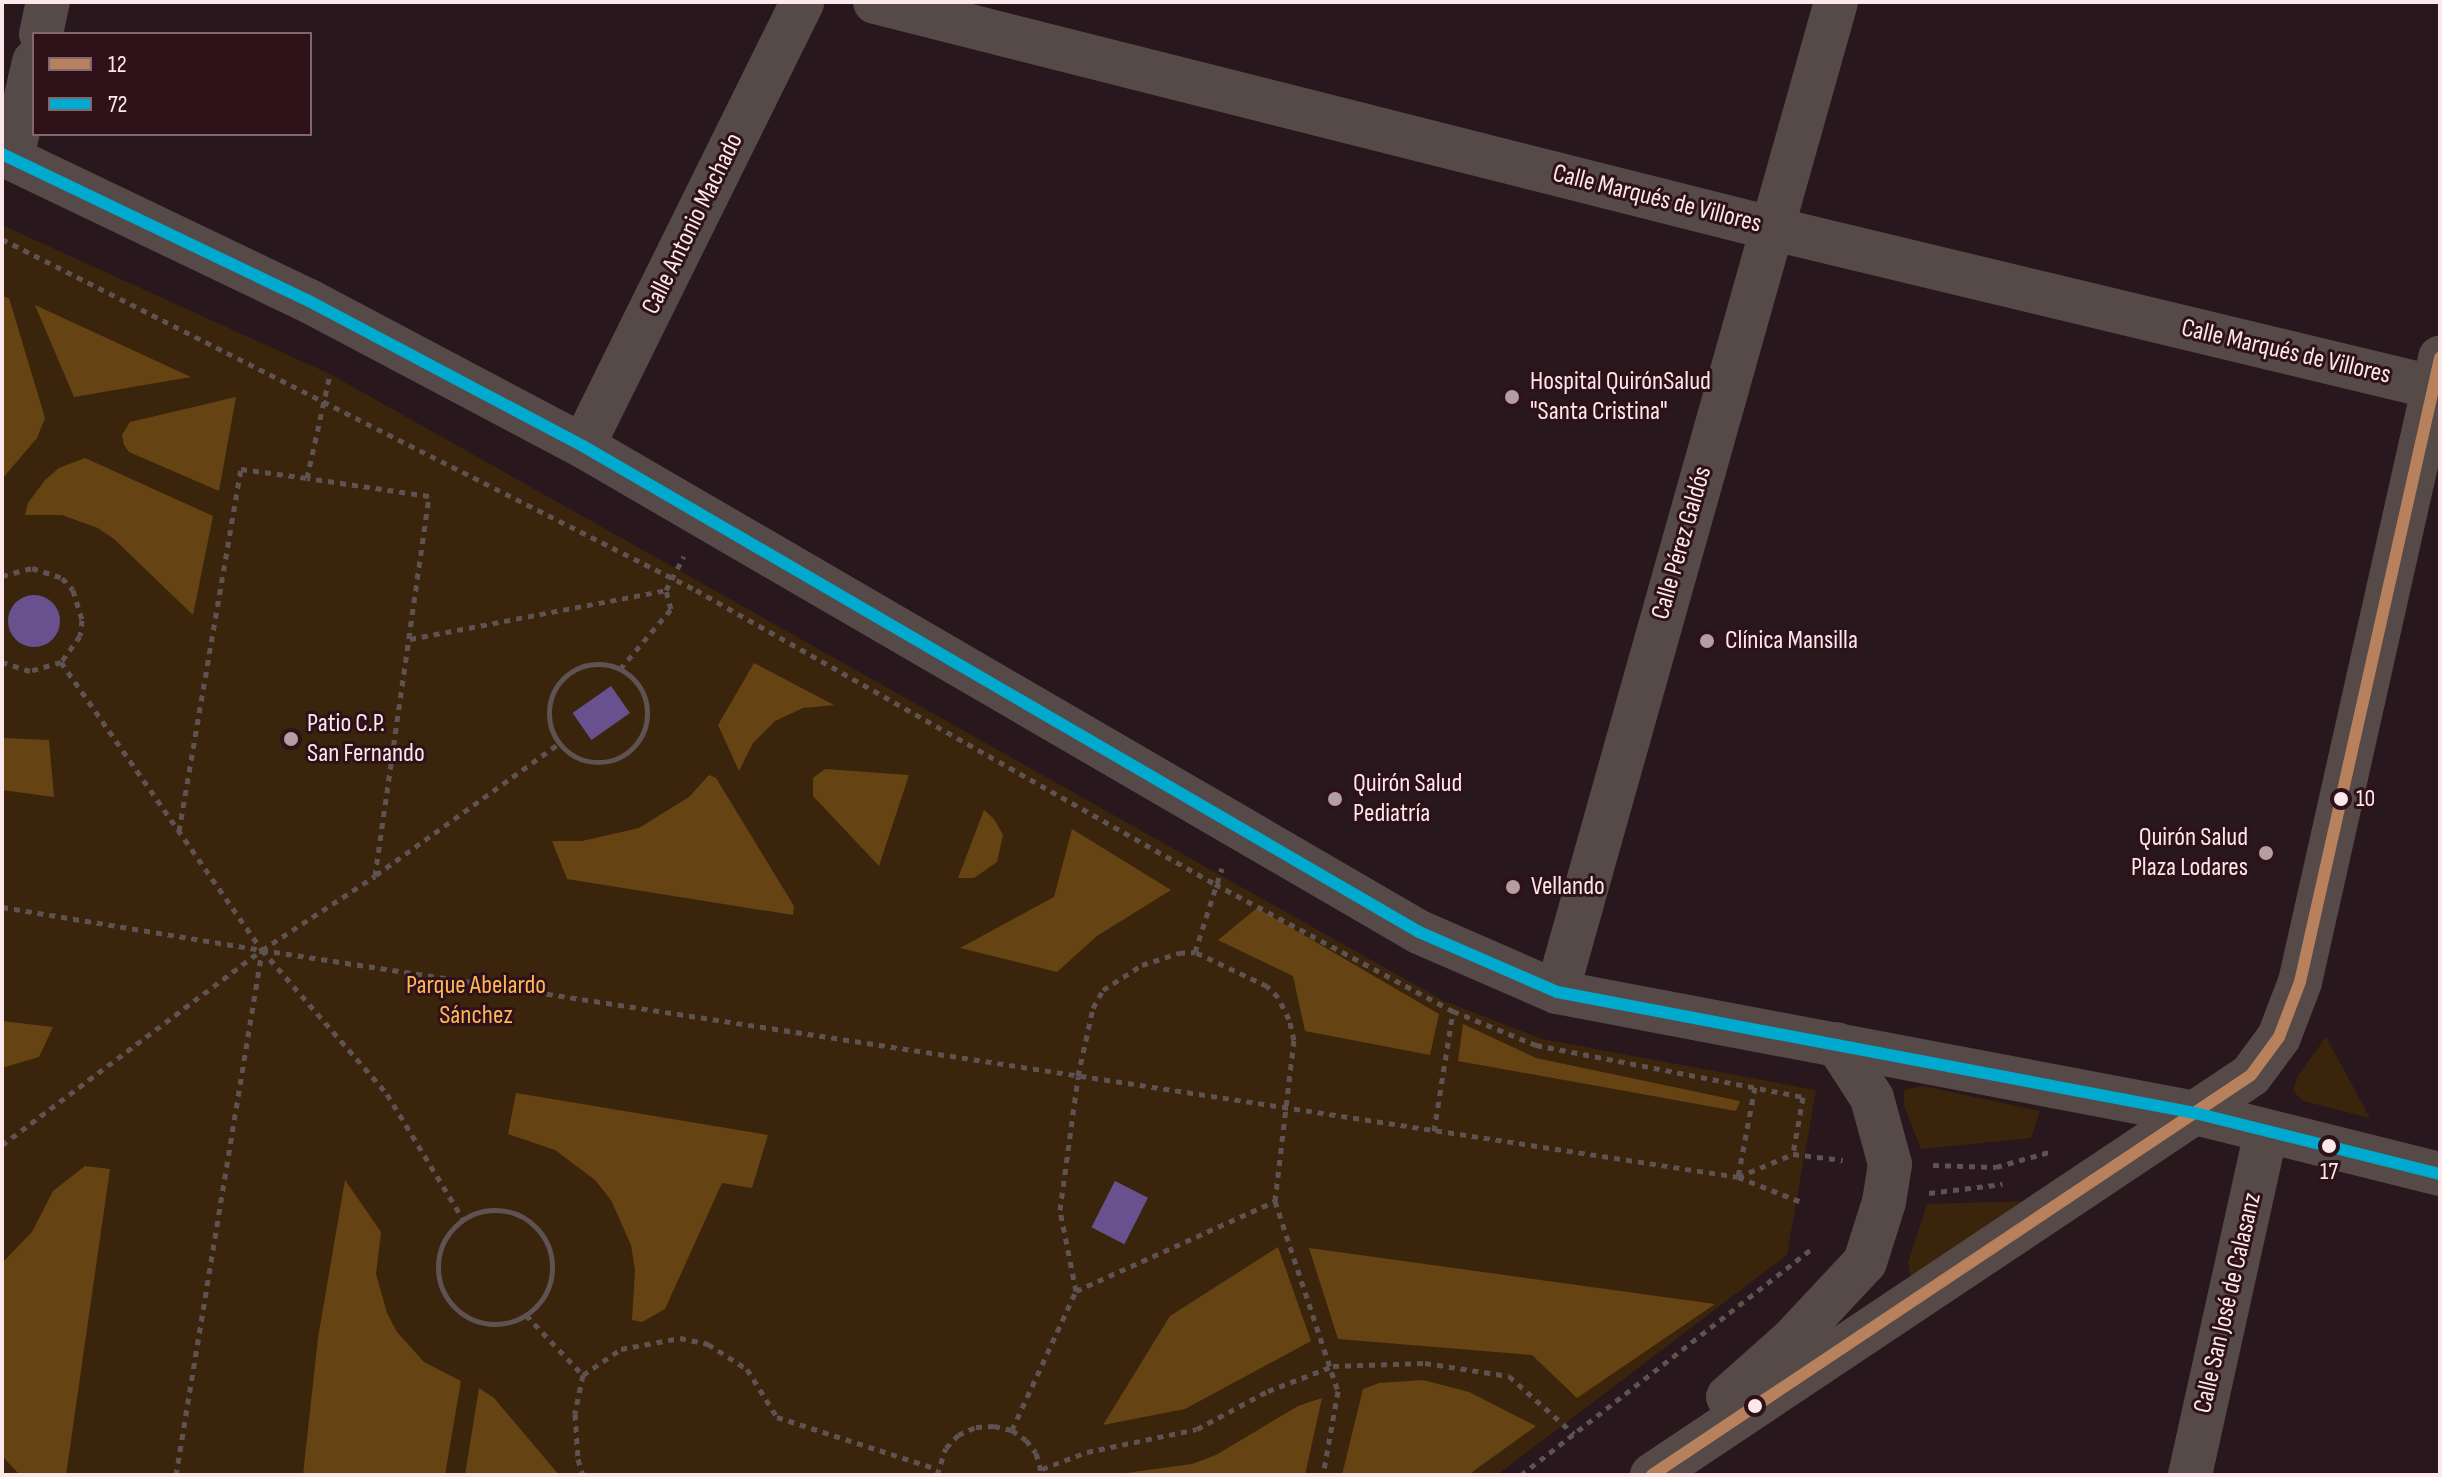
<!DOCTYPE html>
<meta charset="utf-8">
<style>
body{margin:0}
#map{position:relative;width:2442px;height:1477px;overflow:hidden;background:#28171c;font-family:"Sofia Sans Condensed",sans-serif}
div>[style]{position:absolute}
.green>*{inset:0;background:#3a250c}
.forest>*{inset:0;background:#664312}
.water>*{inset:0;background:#695190;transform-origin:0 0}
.round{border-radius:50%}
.path>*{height:5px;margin-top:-2.5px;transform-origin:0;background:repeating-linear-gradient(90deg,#5e5252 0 6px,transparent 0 12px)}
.path>.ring{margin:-2.5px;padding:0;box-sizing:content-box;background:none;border:5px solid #5e5252;border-radius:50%}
.minor>*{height:44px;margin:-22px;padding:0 22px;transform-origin:22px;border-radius:22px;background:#564a49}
.bus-1>*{height:12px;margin:-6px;padding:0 6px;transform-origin:6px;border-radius:6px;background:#b6815c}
.bus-2>*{height:12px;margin:-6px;padding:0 6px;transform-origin:6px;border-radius:6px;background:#00a9ce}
.dots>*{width:22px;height:22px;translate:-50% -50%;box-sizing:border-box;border:4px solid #2e1119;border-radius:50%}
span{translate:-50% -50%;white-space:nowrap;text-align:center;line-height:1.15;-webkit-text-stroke:6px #2e1119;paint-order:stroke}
.bus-label{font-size:24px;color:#fce7eb}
.left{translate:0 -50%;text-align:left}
.street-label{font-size:26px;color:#fce7eb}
.poi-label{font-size:26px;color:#fce7eb}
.right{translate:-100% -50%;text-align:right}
.park-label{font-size:26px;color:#feb758}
.frame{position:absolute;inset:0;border:4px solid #fce7eb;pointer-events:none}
.legend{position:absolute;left:32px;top:32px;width:280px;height:104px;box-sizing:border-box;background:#2e1119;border:2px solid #80676d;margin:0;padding:10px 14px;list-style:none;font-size:24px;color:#fce7eb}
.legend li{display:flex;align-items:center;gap:16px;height:40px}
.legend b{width:40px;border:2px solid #80676d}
</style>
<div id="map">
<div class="green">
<i style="clip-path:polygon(2px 225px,330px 374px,1444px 1001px,1542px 1039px,1816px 1090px,1787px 1255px,1497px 1475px,2px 1475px)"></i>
<i style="clip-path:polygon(2326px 1037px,2370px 1118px,2303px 1101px,2293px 1091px,2297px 1077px)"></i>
<i style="clip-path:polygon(1923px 1086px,2040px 1111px,2031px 1138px,1921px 1149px,1904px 1106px,1904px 1090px)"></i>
<i style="clip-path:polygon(2029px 1201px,1924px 1273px,1910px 1275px,1908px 1263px,1927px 1204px)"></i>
</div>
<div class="forest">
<i style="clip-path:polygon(2px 296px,9px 298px,45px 418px,37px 438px,2px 479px)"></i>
<i style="clip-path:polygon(35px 305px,191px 377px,74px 397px)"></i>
<i style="clip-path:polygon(236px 397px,219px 491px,129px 452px,124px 445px,122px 435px,130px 422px)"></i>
<i style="clip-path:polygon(85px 458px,213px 516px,193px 615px,114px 539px,98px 528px,62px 515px,25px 515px,28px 503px,45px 480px,59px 468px)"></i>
<i style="clip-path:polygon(754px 663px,834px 705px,803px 708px,775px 721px,753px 743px,739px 771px,718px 725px)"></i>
<i style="clip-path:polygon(2px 738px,49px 740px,54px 797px,2px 790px)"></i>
<i style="clip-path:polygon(825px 769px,909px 775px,879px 866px,813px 796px,813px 778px)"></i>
<i style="clip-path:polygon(709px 775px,716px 778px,794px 906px,793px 915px,567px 879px,552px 841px,582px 841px,639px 828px,689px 797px)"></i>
<i style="clip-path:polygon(984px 810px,994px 819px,1003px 835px,997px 862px,974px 878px,958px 878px)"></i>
<i style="clip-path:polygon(1072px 829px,1171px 890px,1097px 936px,1057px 972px,960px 948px,1054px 897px)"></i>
<i style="clip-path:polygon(1257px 908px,1439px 1014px,1430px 1055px,1305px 1031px,1293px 976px,1218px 940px)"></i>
<i style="clip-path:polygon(2px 1021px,53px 1027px,39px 1057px,2px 1068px)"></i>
<i style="clip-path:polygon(1463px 1024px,1536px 1058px,1740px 1101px,1736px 1111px,1458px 1061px)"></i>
<i style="clip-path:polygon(516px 1093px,768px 1135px,752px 1188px,722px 1183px,665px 1309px,642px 1322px,632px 1320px,635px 1270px,631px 1245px,611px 1200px,595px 1180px,555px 1150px,508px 1134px)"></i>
<i style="clip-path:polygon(85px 1166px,110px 1169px,66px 1475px,20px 1475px,2px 1456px,2px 1263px,32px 1232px,53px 1191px)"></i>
<i style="clip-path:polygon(345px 1180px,381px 1232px,376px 1274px,387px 1313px,397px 1332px,424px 1362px,461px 1381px,445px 1475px,303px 1475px,318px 1338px)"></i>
<i style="clip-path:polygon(1278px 1247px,1311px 1341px,1185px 1409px,1103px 1425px,1170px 1316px)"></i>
<i style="clip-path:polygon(1309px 1248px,1715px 1304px,1577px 1398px,1532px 1355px,1338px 1339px)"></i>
<i style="clip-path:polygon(1423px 1380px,1469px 1392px,1536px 1426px,1468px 1475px,1342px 1475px,1363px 1389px,1379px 1383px)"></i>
<i style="clip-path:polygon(479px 1388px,494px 1398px,559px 1475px,465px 1475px)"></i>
<i style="clip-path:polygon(1322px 1398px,1305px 1475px,1111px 1475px,1192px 1464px,1216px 1455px,1298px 1406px)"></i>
</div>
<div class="water">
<i class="round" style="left:8px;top:595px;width:52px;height:52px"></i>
<i style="left:611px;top:686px;width:33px;height:47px;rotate:55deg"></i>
<i style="left:1115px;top:1181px;width:37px;height:52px;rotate:27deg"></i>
</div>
<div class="path">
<i style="left:2px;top:239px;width:778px;rotate:26.83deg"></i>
<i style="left:696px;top:590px;width:596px;rotate:29.53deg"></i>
<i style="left:1215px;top:884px;width:270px;rotate:28.1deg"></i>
<i style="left:2px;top:576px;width:31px;rotate:-15deg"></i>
<i style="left:32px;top:568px;width:32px;rotate:18deg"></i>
<i style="left:62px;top:578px;width:16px;rotate:47deg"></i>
<i style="left:73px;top:590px;width:31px;rotate:73deg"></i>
<i style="left:82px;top:620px;width:16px;rotate:97deg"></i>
<i style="left:80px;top:636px;width:32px;rotate:126deg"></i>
<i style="left:61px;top:662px;width:32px;rotate:164deg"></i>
<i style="left:30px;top:671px;width:29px;rotate:-162deg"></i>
<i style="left:410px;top:639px;width:261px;rotate:-10.8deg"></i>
<i style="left:666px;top:590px;width:38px;rotate:-62deg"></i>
<i style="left:61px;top:662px;width:351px;rotate:55.1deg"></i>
<i style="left:262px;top:950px;width:191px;rotate:49deg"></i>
<i style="left:387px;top:1094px;width:146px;rotate:58.7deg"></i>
<i class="ring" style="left:549px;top:664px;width:93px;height:93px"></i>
<i style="left:620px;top:669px;width:79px;rotate:-49.6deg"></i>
<i style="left:671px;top:609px;width:20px;rotate:-105deg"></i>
<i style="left:179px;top:831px;width:367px;rotate:-80.3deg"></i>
<i style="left:241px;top:469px;width:67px;rotate:7.8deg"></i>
<i style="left:376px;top:875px;width:226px;rotate:-35.7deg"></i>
<i style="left:2px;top:907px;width:264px;rotate:9.4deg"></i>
<i style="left:262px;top:950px;width:1493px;rotate:8.74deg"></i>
<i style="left:1738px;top:1177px;width:60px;rotate:-22.7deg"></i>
<i style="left:1793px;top:1154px;width:50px;rotate:6.8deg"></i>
<i style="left:1755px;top:1087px;width:92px;rotate:100.7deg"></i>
<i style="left:1738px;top:1177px;width:66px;rotate:21.5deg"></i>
<i style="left:1434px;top:1131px;width:121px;rotate:-81deg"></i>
<i style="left:1453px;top:1011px;width:90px;rotate:22.3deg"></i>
<i style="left:1536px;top:1045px;width:272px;rotate:11deg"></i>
<i style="left:1803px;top:1097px;width:58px;rotate:100deg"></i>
<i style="left:2px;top:1145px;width:325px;rotate:-36.9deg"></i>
<i style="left:262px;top:950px;width:135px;rotate:-33.2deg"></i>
<i style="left:375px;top:876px;width:384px;rotate:-81.9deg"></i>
<i style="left:429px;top:496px;width:123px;rotate:-171.6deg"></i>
<i style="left:307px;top:478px;width:107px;rotate:-77.5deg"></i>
<i style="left:1933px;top:1165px;width:63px;rotate:1.8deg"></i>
<i style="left:1996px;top:1167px;width:55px;rotate:-15.8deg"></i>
<i style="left:1929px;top:1193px;width:74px;rotate:-7deg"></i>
<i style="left:1275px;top:1201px;width:200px;rotate:71.7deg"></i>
<i style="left:1338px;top:1391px;width:85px;rotate:100.1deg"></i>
<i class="ring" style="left:438px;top:1210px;width:109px;height:109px"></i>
<i style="left:1076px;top:1291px;width:218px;rotate:-24.3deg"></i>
<i style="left:1275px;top:1201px;width:162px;rotate:-83.3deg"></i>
<i style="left:1294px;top:1040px;width:22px;rotate:-103deg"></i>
<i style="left:1289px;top:1019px;width:25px;rotate:-117deg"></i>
<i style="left:1278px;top:997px;width:16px;rotate:-135deg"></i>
<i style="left:1267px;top:986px;width:80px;rotate:-154.7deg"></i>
<i style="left:526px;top:1315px;width:83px;rotate:46.5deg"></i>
<i style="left:583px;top:1375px;width:40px;rotate:102deg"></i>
<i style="left:575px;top:1414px;width:45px;rotate:86.2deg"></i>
<i style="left:578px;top:1459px;width:17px;rotate:73deg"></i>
<i style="left:583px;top:1375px;width:46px;rotate:-34.4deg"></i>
<i style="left:621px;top:1349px;width:60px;rotate:-10.6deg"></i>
<i style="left:680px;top:1338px;width:29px;rotate:12deg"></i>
<i style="left:708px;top:1344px;width:46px;rotate:32.7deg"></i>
<i style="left:747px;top:1369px;width:57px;rotate:58deg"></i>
<i style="left:777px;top:1417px;width:168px;rotate:18deg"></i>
<i style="left:1012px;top:1430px;width:153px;rotate:-65.3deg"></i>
<i style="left:1076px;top:1291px;width:83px;rotate:-101.2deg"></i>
<i style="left:1060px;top:1210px;width:135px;rotate:-82.3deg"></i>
<i style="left:1078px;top:1076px;width:70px;rotate:-77.6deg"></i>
<i style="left:1093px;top:1008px;width:21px;rotate:-61deg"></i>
<i style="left:1103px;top:990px;width:46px;rotate:-32.7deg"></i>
<i style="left:1142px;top:965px;width:39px;rotate:-18deg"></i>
<i style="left:1179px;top:953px;width:16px;rotate:-4deg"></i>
<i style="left:1195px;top:952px;width:88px;rotate:-72.2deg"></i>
<i style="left:1042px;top:1469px;width:48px;rotate:-20.7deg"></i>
<i style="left:1087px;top:1452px;width:112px;rotate:-11.8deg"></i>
<i style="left:1197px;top:1429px;width:81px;rotate:-28.2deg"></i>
<i style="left:1268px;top:1391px;width:70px;rotate:-21deg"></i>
<i style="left:1333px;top:1366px;width:92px;rotate:-1.9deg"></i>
<i style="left:1425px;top:1363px;width:85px;rotate:8.8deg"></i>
<i style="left:1509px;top:1376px;width:87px;rotate:41.7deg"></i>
<i style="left:176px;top:1475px;width:531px;rotate:-80.68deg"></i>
<i style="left:937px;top:1475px;width:28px;rotate:-72deg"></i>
<i style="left:946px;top:1448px;width:18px;rotate:-47deg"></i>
<i style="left:958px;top:1435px;width:20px;rotate:-24deg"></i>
<i style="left:976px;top:1427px;width:18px;rotate:-3deg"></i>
<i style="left:994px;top:1426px;width:18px;rotate:13deg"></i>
<i style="left:1012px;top:1430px;width:17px;rotate:36deg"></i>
<i style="left:1026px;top:1440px;width:16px;rotate:52deg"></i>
<i style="left:1036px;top:1453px;width:23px;rotate:75deg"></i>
<i style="left:1521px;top:1475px;width:368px;rotate:-37.9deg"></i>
</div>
<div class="minor">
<i style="left:875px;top:2px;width:923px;rotate:14.17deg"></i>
<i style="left:1770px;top:228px;width:689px;rotate:13.51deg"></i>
<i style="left:41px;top:34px;width:33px;rotate:-78deg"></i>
<i style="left:2px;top:154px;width:340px;rotate:25.6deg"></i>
<i style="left:309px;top:301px;width:310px;rotate:27.9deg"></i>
<i style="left:583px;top:446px;width:967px;rotate:30.17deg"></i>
<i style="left:1419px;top:932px;width:150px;rotate:23.5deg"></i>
<i style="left:1557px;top:992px;width:649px;rotate:10.74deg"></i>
<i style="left:2195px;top:1113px;width:252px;rotate:14deg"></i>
<i style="left:12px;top:157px;width:98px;rotate:-77deg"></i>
<i style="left:583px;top:446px;width:495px;rotate:-63.7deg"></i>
<i style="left:1557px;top:992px;width:1029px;rotate:-74.26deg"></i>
<i style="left:1728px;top:1397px;width:87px;rotate:-41.7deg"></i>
<i style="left:1793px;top:1339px;width:105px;rotate:-46.9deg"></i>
<i style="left:1865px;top:1262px;width:63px;rotate:-72.4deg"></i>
<i style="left:1884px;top:1202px;width:38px;rotate:-81deg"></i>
<i style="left:1890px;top:1164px;width:68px;rotate:-105.3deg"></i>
<i style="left:1872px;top:1098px;width:64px;rotate:-122.9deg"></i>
<i style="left:1652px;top:1475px;width:720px;rotate:-33.73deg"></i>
<i style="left:2251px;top:1075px;width:47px;rotate:-53.6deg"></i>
<i style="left:2279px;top:1037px;width:59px;rotate:-69.1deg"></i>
<i style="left:2300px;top:982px;width:640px;rotate:-77.35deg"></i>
<i style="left:2190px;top:1475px;width:352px;rotate:-77.5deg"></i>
</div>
<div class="bus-1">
<i style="left:1652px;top:1475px;width:720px;rotate:-33.73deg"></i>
<i style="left:2251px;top:1075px;width:47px;rotate:-53.6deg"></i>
<i style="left:2279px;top:1037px;width:59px;rotate:-69.1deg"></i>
<i style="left:2300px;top:982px;width:640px;rotate:-77.35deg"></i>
</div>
<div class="bus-2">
<i style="left:2px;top:154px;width:340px;rotate:25.6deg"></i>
<i style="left:309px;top:301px;width:310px;rotate:27.9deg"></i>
<i style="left:583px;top:446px;width:967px;rotate:30.17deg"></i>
<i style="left:1419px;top:932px;width:150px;rotate:23.5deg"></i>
<i style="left:1557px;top:992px;width:649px;rotate:10.74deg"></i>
<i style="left:2195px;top:1113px;width:252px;rotate:14deg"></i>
</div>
<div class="dots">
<i style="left:1512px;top:397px;background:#b29ea3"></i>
<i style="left:1707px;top:641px;background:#b29ea3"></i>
<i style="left:291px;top:739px;background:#b29ea3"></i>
<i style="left:1335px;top:799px;background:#b29ea3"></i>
<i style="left:2341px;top:799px;background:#fce7eb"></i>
<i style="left:2266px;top:853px;background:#b29ea3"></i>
<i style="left:1513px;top:887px;background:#b29ea3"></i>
<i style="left:2329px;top:1146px;background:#fce7eb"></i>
<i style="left:1755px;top:1406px;background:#fce7eb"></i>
</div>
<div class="bus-label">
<span class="left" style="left:2356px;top:799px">10</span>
<span style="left:2329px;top:1172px">17</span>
</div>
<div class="street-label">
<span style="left:1657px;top:199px;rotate:14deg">Calle Marqués de Villores</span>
<span style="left:693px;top:224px;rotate:-64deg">Calle Antonio Machado</span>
<span style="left:2286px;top:352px;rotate:13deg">Calle Marqués de Villores</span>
<span style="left:1682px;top:543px;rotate:-74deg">Calle Pérez Galdós</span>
<span style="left:2228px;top:1303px;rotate:-77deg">Calle San José de Calasanz</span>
</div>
<div class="poi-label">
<span class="left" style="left:1530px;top:397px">Hospital QuirónSalud<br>"Santa Cristina"</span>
<span class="left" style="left:1725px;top:641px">Clínica Mansilla</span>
<span class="left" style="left:307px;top:739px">Patio C.P.<br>San Fernando</span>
<span class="left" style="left:1353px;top:799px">Quirón Salud<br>Pediatría</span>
<span class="right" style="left:2248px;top:853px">Quirón Salud<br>Plaza Lodares</span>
<span class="left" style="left:1531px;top:887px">Vellando</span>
</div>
<div class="park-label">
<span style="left:476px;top:1001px">Parque Abelardo<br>Sánchez</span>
</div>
<div class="frame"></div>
<ul class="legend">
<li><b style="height:10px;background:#b6815c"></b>12</li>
<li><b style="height:10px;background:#00a9ce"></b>72</li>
</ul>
</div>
